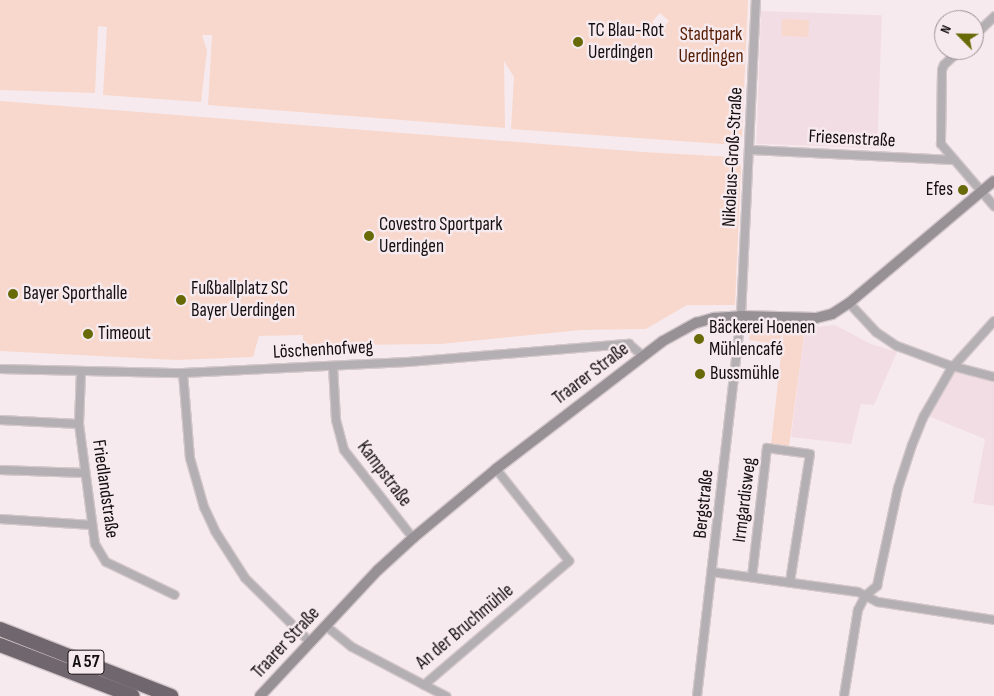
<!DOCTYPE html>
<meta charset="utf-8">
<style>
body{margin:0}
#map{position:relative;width:994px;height:696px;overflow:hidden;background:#f7eaee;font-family:"Sofia Sans Condensed",sans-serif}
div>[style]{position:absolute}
.built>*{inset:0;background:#f3dde4;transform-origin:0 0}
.green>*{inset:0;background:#f8d8cc;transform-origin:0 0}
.roads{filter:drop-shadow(1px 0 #d3c7ca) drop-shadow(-1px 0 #d3c7ca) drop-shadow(0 1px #d3c7ca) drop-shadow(0 -1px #d3c7ca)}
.street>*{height:8px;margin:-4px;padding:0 4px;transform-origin:4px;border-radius:4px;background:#b3afb2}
.secondary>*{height:10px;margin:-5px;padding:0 5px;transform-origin:5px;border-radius:5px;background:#979095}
.highway>*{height:14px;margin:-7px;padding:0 7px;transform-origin:7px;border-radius:7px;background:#70676e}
.dots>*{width:14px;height:14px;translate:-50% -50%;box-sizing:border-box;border:2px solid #f7eaee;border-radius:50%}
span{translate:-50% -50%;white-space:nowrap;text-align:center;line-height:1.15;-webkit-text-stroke:5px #f7eaee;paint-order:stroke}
.shield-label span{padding:1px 4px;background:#f7eaee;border:1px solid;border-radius:4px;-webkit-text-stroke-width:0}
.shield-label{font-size:18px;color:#130e10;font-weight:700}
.poi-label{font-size:19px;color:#130e10}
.left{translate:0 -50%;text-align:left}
.right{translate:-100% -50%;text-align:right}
.park-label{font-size:19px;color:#531c02}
.street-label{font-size:19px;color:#130e10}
.north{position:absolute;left:934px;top:10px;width:50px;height:50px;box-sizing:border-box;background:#f7eaee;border:1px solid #9c9295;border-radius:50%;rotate:293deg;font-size:14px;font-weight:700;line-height:20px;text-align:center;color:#130e10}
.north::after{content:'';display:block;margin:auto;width:18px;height:22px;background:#686907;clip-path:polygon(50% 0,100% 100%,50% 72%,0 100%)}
</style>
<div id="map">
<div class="built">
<i style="left:761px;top:11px;width:121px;height:133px;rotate:2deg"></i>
<i style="clip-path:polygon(835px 325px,871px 344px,897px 352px,874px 405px,861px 404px,851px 444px,791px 437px,805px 328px)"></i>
<i style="clip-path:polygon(958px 370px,994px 380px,994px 506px,973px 503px,985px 439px,928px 416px,954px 371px)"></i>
</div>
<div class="green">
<i style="clip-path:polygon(evenodd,0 0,748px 0,742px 137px,736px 145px,511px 129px,514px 77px,504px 61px,505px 128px,208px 105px,212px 35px,202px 35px,207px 50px,201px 102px,103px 95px,107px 27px,98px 26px,95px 93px,0 90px,0 0,660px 13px,669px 21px,661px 30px,652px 22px,660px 13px)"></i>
<i style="left:782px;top:19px;width:27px;height:17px;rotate:2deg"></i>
<i style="clip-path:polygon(0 101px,643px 152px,733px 157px,741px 166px,735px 305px,687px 305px,646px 329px,581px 330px,441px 344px,347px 345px,343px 354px,303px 358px,303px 335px,259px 336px,253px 357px,176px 360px,0 351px)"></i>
<i style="clip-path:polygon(751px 327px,782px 328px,781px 345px,749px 340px)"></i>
<i style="clip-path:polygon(784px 328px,805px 328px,789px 447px,771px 444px)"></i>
</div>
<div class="roads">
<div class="street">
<i style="left:974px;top:36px;width:28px;rotate:-44deg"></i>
<i style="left:960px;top:50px;width:22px;rotate:137deg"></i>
<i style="left:944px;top:65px;width:5px;rotate:112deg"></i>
<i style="left:942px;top:70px;width:74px;rotate:90.8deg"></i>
<i style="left:941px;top:144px;width:82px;rotate:49.5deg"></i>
<i style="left:750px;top:150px;width:204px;rotate:2.8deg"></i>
<i style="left:849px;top:303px;width:40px;rotate:47deg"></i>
<i style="left:876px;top:332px;width:25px;rotate:34deg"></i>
<i style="left:897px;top:346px;width:54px;rotate:20.4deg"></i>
<i style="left:948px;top:365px;width:48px;rotate:14.6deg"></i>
<i style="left:333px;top:366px;width:54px;rotate:86.8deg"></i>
<i style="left:336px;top:420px;width:31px;rotate:75deg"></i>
<i style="left:344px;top:450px;width:112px;rotate:51.9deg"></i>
<i style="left:0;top:369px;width:183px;rotate:1.3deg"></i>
<i style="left:183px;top:373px;width:225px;rotate:-2.8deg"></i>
<i style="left:408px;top:362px;width:222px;rotate:-4.7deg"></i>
<i style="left:629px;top:344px;width:18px;rotate:41deg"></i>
<i style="left:81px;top:372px;width:52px;rotate:92.2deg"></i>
<i style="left:79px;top:424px;width:121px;rotate:82.4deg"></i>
<i style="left:95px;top:544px;width:21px;rotate:59deg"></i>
<i style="left:106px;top:562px;width:76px;rotate:25.6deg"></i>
<i style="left:183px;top:373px;width:85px;rotate:85.3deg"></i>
<i style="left:190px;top:458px;width:51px;rotate:74.1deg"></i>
<i style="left:204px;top:507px;width:26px;rotate:65deg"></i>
<i style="left:215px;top:531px;width:56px;rotate:57.4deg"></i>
<i style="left:245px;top:578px;width:91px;rotate:44.6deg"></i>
<i style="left:0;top:420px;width:79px;rotate:2.9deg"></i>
<i style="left:0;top:470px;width:85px;rotate:2deg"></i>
<i style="left:0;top:519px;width:92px;rotate:3.7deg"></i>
<i style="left:712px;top:572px;width:147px;rotate:7.8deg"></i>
<i style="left:858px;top:592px;width:22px;rotate:27deg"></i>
<i style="left:878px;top:602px;width:117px;rotate:8.8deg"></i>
<i style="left:752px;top:577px;width:130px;rotate:-83.4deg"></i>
<i style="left:767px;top:448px;width:43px;rotate:7.9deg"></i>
<i style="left:810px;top:454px;width:130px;rotate:98.9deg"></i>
<i style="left:326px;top:626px;width:33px;rotate:39deg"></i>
<i style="left:352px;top:647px;width:81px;rotate:27.8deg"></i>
<i style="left:424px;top:685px;width:191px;rotate:-40.5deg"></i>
<i style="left:569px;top:561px;width:117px;rotate:-128.4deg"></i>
<i style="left:424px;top:685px;width:25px;rotate:27deg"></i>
<i style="left:697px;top:696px;width:383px;rotate:-83.4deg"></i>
<i style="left:741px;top:316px;width:316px;rotate:-87.3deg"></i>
<i style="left:844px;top:696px;width:87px;rotate:-80.8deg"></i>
<i style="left:858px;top:610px;width:16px;rotate:-63deg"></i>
<i style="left:865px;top:596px;width:16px;rotate:-40deg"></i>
<i style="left:877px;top:586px;width:100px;rotate:-77.9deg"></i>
<i style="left:898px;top:488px;width:45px;rotate:-72deg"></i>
<i style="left:912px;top:445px;width:31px;rotate:-68deg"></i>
<i style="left:924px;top:416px;width:54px;rotate:-60.1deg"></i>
<i style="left:951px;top:369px;width:64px;rotate:-48.1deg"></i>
</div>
<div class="secondary">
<i style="left:260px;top:696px;width:173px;rotate:-46.9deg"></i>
<i style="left:378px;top:570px;width:47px;rotate:-42.4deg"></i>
<i style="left:413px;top:538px;width:108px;rotate:-39.7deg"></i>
<i style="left:496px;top:469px;width:210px;rotate:-37.5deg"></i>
<i style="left:663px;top:341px;width:38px;rotate:-29deg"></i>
<i style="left:696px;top:323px;width:19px;rotate:-16deg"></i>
<i style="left:714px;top:318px;width:27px;rotate:-4deg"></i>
<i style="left:741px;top:316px;width:75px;rotate:1.5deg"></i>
<i style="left:816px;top:318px;width:16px;rotate:-14deg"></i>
<i style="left:832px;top:314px;width:20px;rotate:-33deg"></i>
<i style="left:849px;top:303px;width:189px;rotate:-40.1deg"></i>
</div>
<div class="highway">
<i style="left:0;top:629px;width:184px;rotate:21.4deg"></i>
<i style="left:0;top:645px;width:142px;rotate:21deg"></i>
</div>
</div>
<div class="dots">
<i style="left:578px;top:42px;background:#686907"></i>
<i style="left:963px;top:190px;background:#686907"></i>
<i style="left:369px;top:236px;background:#686907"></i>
<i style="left:13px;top:294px;background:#686907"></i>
<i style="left:181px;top:300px;background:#686907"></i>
<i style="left:88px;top:334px;background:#686907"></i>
<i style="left:699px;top:339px;background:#686907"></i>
<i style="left:700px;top:374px;background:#686907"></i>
</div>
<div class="shield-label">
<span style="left:86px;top:662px">A 57</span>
</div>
<div class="poi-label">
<span class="left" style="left:588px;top:42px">TC Blau-Rot<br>Uerdingen</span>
<span class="right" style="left:953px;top:190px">Efes</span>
<span class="left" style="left:379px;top:236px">Covestro Sportpark<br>Uerdingen</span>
<span class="left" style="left:191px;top:300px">Fußballplatz SC<br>Bayer Uerdingen</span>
<span class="left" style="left:23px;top:294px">Bayer Sporthalle</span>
<span class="left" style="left:709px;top:339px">Bäckerei Hoenen<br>Mühlencafé</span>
<span class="left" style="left:98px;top:334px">Timeout</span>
<span class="left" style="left:710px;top:374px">Bussmühle</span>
</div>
<div class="park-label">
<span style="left:711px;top:46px">Stadtpark<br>Uerdingen</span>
</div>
<div class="street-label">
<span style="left:852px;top:139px;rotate:3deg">Friesenstraße</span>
<span style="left:733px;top:157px;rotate:-87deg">Nikolaus-Groß-Straße</span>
<span style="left:323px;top:350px;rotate:-3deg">Löschenhofweg</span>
<span style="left:591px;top:374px;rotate:-37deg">Traarer Straße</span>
<span style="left:384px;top:474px;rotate:53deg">Kampstraße</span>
<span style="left:105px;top:489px;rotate:82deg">Friedlandstraße</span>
<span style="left:745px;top:500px;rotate:-83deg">Irmgardisweg</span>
<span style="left:704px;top:504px;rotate:-84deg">Bergstraße</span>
<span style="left:465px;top:627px;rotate:-40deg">An der Bruchmühle</span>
<span style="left:286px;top:643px;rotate:-47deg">Traarer Straße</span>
</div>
<div class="north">N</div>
</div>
